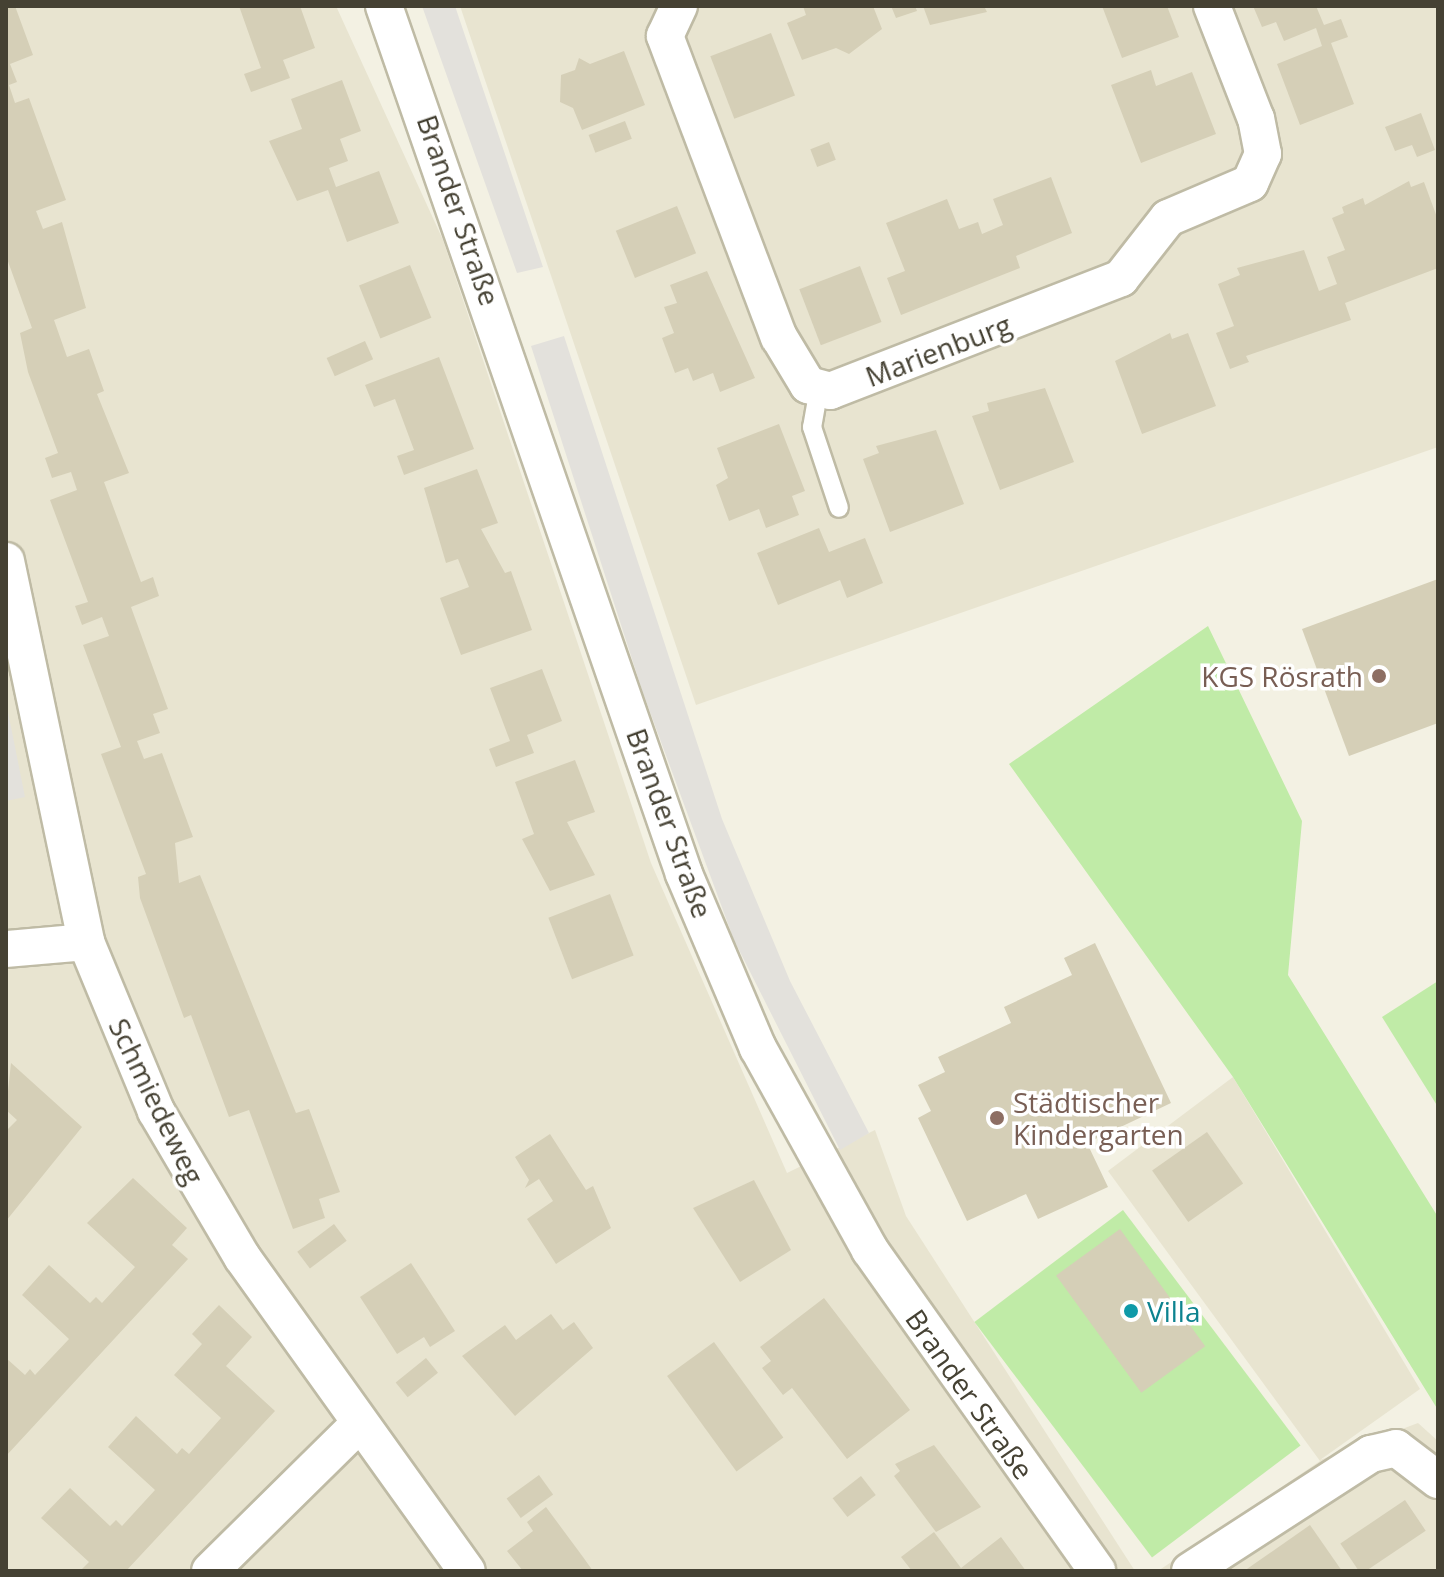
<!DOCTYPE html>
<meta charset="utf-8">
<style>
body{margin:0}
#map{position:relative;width:1444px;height:1577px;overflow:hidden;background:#f3f1e3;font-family:"Open Sans",sans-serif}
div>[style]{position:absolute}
.residential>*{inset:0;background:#e8e4d0}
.green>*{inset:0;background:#c0eba7;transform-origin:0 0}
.parking>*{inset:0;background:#e3e1dc}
.building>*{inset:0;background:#d5cfb7;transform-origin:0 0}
.roads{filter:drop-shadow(2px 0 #bfbba5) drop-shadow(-2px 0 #bfbba5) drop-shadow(0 2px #bfbba5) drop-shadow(0 -2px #bfbba5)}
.lane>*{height:18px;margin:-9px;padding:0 9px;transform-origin:9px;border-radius:9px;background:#fff}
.street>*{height:36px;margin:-18px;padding:0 18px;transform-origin:18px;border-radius:18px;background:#fff}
.dots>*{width:22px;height:22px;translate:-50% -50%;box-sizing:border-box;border:4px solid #fff;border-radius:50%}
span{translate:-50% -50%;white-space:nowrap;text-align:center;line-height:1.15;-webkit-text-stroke:7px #fff;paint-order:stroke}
.street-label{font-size:28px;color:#454133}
.education-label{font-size:28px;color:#785e54}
.right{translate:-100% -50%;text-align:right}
.left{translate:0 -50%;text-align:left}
.culture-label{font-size:28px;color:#0d838f}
.frame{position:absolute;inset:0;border:8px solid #454133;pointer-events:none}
</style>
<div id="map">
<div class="residential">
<i style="clip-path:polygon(6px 6px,336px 6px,443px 240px,651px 863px,787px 1173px,875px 1130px,906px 1216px,1135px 1571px,6px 1571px)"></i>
<i style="clip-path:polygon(460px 6px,1438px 6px,1438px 447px,696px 705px)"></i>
<i style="clip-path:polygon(1233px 1077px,1420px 1389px,1320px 1460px,1418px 1423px,1438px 1441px,1438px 1571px,1158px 1571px,1320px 1461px,1108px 1171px)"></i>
</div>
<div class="green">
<i style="clip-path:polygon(1208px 626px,1302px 821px,1288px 975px,1438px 1217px,1438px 1410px,1233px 1077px,1009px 764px)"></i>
<i style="clip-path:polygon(1438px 981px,1438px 1107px,1382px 1017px)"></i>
<i style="left:1123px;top:1210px;width:295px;height:186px;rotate:53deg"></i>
</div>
<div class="parking">
<i style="clip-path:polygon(422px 6px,455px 6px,543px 267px,517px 273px)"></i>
<i style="clip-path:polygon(564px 336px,722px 819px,790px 981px,869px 1133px,840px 1150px,734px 940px,643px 693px,531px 346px)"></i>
<i style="clip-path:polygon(6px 702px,25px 797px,6px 801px)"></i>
</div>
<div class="building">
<i style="clip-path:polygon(6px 6px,15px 6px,33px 55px,10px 64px,17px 82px,9px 85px,15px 103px,29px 98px,66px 200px,36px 211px,43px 229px,62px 222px,86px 308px,54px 320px,67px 357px,89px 349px,104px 391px,97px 394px,129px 473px,104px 482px,141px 582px,153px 577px,159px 596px,131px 607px,168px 709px,153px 714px,160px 733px,137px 741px,144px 759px,162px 753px,193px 837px,175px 843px,179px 883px,200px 875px,296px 1113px,309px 1109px,340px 1192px,319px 1199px,325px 1218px,293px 1229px,249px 1110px,229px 1117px,191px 1015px,184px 1018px,140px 898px,138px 877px,146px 874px,101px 754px,121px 747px,83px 645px,109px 636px,102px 617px,82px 625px,75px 606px,88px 602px,50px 500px,77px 490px,71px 472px,52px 478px,45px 458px,58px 453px,28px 372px,20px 333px,32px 328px,6px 256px)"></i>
<i style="clip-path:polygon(239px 6px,300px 6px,315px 48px,283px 60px,290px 78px,251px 92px,244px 74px,261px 68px)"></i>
<i style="clip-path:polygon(803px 6px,873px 6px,882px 29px,849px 54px,836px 48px,802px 60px,787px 23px,806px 15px)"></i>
<i style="clip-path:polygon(891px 6px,915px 6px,917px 11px,896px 18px)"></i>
<i style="clip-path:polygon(923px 6px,984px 6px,987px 12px,930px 25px)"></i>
<i style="clip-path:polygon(1102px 6px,1167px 6px,1179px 37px,1122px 58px)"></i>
<i style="clip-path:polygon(1253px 6px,1316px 6px,1324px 25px,1341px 19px,1348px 37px,1331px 43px,1354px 104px,1300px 125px,1277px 64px,1322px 46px,1316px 28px,1284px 41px,1276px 22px,1262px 27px)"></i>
<i style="left:771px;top:33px;width:67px;height:65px;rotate:69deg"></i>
<i style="clip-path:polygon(624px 51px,645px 105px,582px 130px,573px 108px,560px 102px,561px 75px,575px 70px,579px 58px,590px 64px)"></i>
<i style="clip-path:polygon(1151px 70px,1156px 86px,1192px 72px,1216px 134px,1141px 163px,1111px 85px)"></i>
<i style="clip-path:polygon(342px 80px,361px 131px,340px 139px,348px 161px,329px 168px,336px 187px,379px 171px,399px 223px,347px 242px,328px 190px,297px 201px,269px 141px,302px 129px,291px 99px)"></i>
<i style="clip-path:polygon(1421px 113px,1435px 150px,1417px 157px,1412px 145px,1395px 151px,1385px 127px)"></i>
<i style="left:625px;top:121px;width:19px;height:39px;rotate:69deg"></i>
<i style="left:829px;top:142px;width:19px;height:20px;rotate:69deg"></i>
<i style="clip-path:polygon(1051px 177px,1072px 233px,1016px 256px,1020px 268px,901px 315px,887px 278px,905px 271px,886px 223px,947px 199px,959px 229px,978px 222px,982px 234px,1003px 225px,993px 199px)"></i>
<i style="clip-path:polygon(1409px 181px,1411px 187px,1424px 182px,1438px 220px,1438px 268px,1345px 303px,1351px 320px,1246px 356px,1249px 362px,1230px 369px,1216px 333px,1234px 326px,1218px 284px,1240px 275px,1237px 268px,1304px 250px,1319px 291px,1337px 284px,1327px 257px,1345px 250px,1332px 218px,1344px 213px,1342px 207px,1363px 198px,1365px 205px)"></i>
<i style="left:677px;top:206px;width:51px;height:66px;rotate:68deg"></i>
<i style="left:410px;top:265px;width:57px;height:55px;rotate:68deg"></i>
<i style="left:860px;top:266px;width:60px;height:65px;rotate:69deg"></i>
<i style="clip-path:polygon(707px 271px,755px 378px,720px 392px,713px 373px,693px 381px,688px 368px,675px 373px,662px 338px,674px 333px,664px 307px,677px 303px,670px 285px)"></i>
<i style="clip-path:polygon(1170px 333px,1172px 339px,1188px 333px,1216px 406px,1142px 434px,1115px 361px)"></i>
<i style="left:365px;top:341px;width:20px;height:42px;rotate:66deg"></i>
<i style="clip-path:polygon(439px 357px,474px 449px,404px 475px,397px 456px,414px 450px,395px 399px,374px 407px,365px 385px)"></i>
<i style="clip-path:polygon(1045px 388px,1074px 462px,1000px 490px,972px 416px,989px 411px,987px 403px)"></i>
<i style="clip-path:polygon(779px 424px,805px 491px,792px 496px,799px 515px,766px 528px,759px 509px,729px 521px,716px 485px,728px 478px,717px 448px)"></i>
<i style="clip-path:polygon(936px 430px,964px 504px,890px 532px,863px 459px,879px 453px,876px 446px)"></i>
<i style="clip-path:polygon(477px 469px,498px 523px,481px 529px,505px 573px,511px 571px,532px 630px,461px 655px,440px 598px,469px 587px,458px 559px,446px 563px,424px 488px)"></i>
<i style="clip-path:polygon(819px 528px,829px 552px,865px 538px,883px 583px,847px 598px,840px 580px,778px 605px,757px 553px)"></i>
<i style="clip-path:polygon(1438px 579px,1438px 723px,1349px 756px,1302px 629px)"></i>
<i style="clip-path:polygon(542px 669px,562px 721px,527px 735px,534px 753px,496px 767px,489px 749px,510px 741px,490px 688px)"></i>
<i style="clip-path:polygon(575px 760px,595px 812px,567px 822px,595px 875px,550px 891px,522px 839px,534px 834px,515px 782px)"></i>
<i style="left:610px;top:894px;width:66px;height:66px;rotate:69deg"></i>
<i style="clip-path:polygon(1095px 943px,1171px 1103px,1087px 1143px,1108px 1187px,1038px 1219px,1026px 1194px,967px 1221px,918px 1118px,931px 1111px,918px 1085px,945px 1072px,938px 1057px,1011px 1023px,1004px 1007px,1072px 975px,1064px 958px)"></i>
<i style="clip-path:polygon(11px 1063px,82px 1127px,6px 1221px,6px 1131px,17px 1120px,6px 1110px)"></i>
<i style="left:1207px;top:1132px;width:63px;height:67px;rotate:55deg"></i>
<i style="clip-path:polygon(550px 1134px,586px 1190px,593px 1186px,611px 1228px,556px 1264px,527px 1219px,553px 1201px,539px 1179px,525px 1188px,529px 1180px,515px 1157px)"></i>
<i style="clip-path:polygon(133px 1178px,187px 1228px,172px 1245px,188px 1259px,6px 1456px,6px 1358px,25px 1375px,30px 1369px,35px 1375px,69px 1339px,22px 1295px,49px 1265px,90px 1303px,96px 1297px,102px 1303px,135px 1267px,87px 1223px)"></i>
<i style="clip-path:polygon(754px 1180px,791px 1250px,740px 1282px,693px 1208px)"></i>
<i style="left:334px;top:1224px;width:21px;height:46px;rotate:53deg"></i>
<i style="left:1120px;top:1229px;width:145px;height:79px;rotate:54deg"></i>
<i style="clip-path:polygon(411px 1263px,455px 1331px,430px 1347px,424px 1337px,397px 1354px,360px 1297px)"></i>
<i style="clip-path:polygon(824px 1298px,910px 1410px,847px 1459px,792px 1388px,783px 1395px,762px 1368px,771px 1361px,760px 1347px)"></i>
<i style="clip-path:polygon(219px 1305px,252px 1337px,226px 1366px,275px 1411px,126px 1571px,80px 1571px,89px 1562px,41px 1518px,70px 1488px,110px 1526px,116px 1520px,122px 1526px,155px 1490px,108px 1447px,136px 1416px,177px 1454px,182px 1448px,189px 1454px,221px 1418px,174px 1375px,202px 1344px,192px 1334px)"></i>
<i style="clip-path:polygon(551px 1314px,563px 1330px,574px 1322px,593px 1348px,515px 1416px,462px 1356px,505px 1325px,516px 1340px)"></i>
<i style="left:714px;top:1342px;width:118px;height:58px;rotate:54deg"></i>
<i style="left:426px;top:1358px;width:19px;height:39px;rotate:51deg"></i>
<i style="clip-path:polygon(934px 1445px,981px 1507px,936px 1532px,894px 1476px,900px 1471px,895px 1464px)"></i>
<i style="left:539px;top:1475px;width:24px;height:40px;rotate:54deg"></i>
<i style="left:861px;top:1476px;width:24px;height:36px;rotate:52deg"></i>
<i style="left:1405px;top:1500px;width:37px;height:78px;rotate:56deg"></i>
<i style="clip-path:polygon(546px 1507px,583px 1557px,593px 1571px,523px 1571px,507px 1551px,533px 1531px,527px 1522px)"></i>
<i style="clip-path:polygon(1310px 1525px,1342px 1571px,1244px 1571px)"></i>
<i style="clip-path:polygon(934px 1532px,961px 1568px,1001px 1537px,1026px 1571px,912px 1571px,901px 1557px)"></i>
</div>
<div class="roads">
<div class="lane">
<i style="left:819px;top:388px;width:40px;rotate:100deg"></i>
<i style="left:812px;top:427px;width:85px;rotate:71.6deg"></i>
</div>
<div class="street">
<i style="left:384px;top:6px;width:918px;rotate:70.93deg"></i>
<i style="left:684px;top:874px;width:189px;rotate:67deg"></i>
<i style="left:758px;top:1048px;width:231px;rotate:61deg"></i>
<i style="left:870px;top:1250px;width:393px;rotate:54.7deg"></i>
<i style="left:679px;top:6px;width:33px;rotate:115deg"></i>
<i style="left:665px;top:36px;width:322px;rotate:69.3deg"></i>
<i style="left:779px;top:337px;width:56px;rotate:58.9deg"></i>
<i style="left:808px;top:385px;width:23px;rotate:15deg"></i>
<i style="left:830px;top:391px;width:312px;rotate:-21.2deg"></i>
<i style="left:1121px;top:278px;width:76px;rotate:-51.9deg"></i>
<i style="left:1168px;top:218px;width:89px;rotate:-23.1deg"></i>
<i style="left:1250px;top:183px;width:32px;rotate:-66deg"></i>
<i style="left:1263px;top:154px;width:36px;rotate:-101deg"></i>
<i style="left:1256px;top:119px;width:121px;rotate:-111.3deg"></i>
<i style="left:6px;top:561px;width:389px;rotate:78.1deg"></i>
<i style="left:86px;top:942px;width:183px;rotate:67.5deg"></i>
<i style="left:156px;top:1111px;width:169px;rotate:59.5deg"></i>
<i style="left:242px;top:1257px;width:386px;rotate:54.4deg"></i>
<i style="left:6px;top:949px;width:80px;rotate:-5deg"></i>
<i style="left:210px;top:1571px;width:206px;rotate:-44.6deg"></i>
<i style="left:1190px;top:1571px;width:216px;rotate:-32.9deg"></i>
<i style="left:1371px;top:1454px;width:26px;rotate:-13deg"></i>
<i style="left:1396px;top:1448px;width:53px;rotate:37.3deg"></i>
</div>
</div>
<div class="dots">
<i style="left:1379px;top:676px;background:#8d6e63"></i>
<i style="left:997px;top:1118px;background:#8d6e63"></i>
<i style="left:1131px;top:1311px;background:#0f9aa8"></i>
</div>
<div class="street-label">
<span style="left:459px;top:210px;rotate:71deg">Brander Straße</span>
<span style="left:938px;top:350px;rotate:-21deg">Marienburg</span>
<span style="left:670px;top:823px;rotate:70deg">Brander Straße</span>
<span style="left:157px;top:1101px;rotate:64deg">Schmiedeweg</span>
<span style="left:970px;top:1394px;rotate:55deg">Brander Straße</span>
</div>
<div class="education-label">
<span class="right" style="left:1363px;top:676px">KGS Rösrath</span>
<span class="left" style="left:1013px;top:1118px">Städtischer<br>Kindergarten</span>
</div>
<div class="culture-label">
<span class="left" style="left:1147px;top:1311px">Villa</span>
</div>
<div class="frame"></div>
</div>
